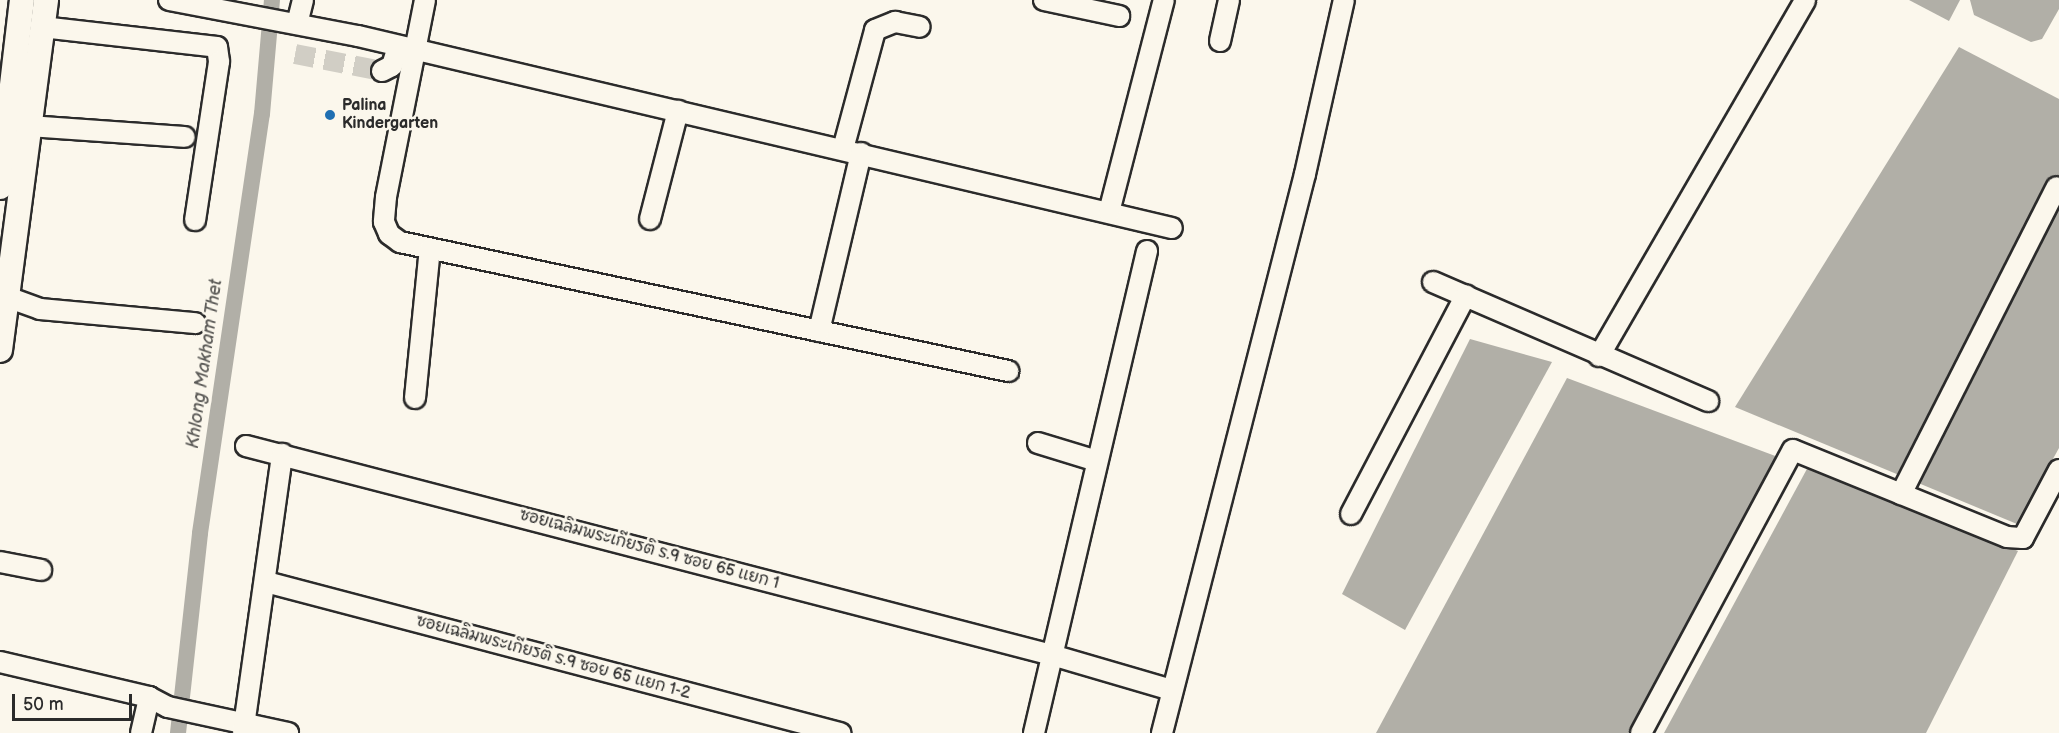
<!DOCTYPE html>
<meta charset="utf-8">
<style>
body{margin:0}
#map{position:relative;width:2059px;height:733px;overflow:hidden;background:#fbf7ec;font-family:"Balsamiq Sans","Playpen Sans Thai",sans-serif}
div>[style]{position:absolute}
.water>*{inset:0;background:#b1afa7}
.canal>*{height:16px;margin:-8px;padding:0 8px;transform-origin:8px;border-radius:8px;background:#b1afa7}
.minor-tunnel>*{height:20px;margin-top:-10px;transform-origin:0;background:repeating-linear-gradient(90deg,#d1cec5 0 20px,transparent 0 30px)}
.roads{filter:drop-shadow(2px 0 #2b2b2b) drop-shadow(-2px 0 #2b2b2b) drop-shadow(0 2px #2b2b2b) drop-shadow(0 -2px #2b2b2b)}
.minor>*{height:20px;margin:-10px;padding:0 10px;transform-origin:10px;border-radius:10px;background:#fbf7ec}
.major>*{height:24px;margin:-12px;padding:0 12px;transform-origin:12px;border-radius:12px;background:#fbf7ec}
.dots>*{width:16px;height:16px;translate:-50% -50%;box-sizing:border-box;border:3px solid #fbf7ec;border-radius:50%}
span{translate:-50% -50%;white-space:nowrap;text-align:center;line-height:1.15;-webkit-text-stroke:5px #fbf7ec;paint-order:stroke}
.poi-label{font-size:16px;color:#2b2b2b;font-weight:700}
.left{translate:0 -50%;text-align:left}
.street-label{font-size:16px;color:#2b2b2b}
.water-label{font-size:18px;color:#5a5956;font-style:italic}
.scale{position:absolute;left:12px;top:694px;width:120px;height:27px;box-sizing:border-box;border:3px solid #2b2b2b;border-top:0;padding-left:8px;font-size:18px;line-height:21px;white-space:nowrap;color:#2b2b2b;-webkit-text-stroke:4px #fbf7ec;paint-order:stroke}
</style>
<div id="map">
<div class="water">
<i style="clip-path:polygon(1909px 0,1960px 0,1949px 21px)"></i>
<i style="clip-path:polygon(1970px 0,2059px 0,2059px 9px,2042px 39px,2031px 42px,1974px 15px)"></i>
<i style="clip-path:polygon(1959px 47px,2059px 99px,2059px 448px,2017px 524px,1735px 407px)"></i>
<i style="clip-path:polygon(1470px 339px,1552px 362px,1405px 630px,1342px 594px)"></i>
<i style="clip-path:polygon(1567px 378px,1781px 458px,1635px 733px,1376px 733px)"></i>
<i style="clip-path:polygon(1808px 467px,2018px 551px,1926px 733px,1664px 733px)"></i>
</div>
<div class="canal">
<i style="left:178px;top:733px;width:201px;rotate:-83.7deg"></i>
<i style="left:200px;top:533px;width:424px;rotate:-81.6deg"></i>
<i style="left:262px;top:114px;width:114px;rotate:-85deg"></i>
</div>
<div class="minor-tunnel">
<i style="left:295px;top:54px;width:89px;rotate:11.1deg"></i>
</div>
<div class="roads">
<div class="minor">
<i style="left:169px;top:0;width:192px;rotate:10.8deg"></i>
<i style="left:358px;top:36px;width:836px;rotate:13.27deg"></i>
<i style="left:425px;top:0;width:201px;rotate:101.2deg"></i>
<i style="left:386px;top:197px;width:25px;rotate:95deg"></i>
<i style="left:384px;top:222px;width:13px;rotate:67deg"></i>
<i style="left:389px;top:234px;width:14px;rotate:36deg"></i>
<i style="left:400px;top:242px;width:622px;rotate:11.98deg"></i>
<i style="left:1044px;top:0;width:77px;rotate:12deg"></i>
<i style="left:297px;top:24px;width:25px;rotate:-76deg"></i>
<i style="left:42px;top:27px;width:176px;rotate:6.5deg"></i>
<i style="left:217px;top:47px;width:15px;rotate:82deg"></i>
<i style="left:219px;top:62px;width:160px;rotate:98.6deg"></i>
<i style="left:1220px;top:41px;width:42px;rotate:-77.6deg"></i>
<i style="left:382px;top:71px;width:11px;rotate:-27deg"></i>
<i style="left:392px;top:66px;width:21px;rotate:-73deg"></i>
<i style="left:28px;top:126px;width:157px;rotate:4deg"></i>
<i style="left:843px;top:149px;width:123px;rotate:-74.9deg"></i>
<i style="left:875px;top:30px;width:22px;rotate:-22deg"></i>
<i style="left:895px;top:22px;width:25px;rotate:11deg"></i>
<i style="left:1109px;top:212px;width:219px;rotate:-75.5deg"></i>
<i style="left:650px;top:219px;width:112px;rotate:-75.5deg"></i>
<i style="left:1433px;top:282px;width:300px;rotate:23.4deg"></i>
<i style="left:7px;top:297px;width:35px;rotate:20deg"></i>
<i style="left:40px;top:309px;width:156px;rotate:5.2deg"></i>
<i style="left:819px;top:331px;width:183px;rotate:-76.7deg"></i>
<i style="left:1599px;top:356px;width:411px;rotate:-59.9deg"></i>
<i style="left:415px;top:398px;width:150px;rotate:-84.3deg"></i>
<i style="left:1038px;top:443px;width:62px;rotate:17deg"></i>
<i style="left:246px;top:446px;width:833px;rotate:14.54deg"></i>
<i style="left:1052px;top:655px;width:125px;rotate:16.3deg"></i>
<i style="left:1901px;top:494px;width:344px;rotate:-63.1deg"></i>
<i style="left:1351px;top:514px;width:247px;rotate:-62.3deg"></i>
<i style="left:0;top:562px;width:42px;rotate:11deg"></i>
<i style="left:266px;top:582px;width:594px;rotate:14.74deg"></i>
<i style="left:0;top:662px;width:153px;rotate:13.2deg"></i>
<i style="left:149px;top:697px;width:21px;rotate:28deg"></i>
<i style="left:168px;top:707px;width:123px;rotate:12.2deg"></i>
<i style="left:141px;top:733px;width:37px;rotate:-77deg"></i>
<i style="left:243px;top:733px;width:282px;rotate:-82deg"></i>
<i style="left:1034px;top:733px;width:495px;rotate:-76.8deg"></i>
<i style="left:1162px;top:733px;width:577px;rotate:-75.65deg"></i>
<i style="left:1305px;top:174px;width:178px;rotate:-77.4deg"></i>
<i style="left:1641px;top:733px;width:321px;rotate:-61.8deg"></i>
<i style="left:1793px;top:450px;width:231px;rotate:22.1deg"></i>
<i style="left:2007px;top:537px;width:16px;rotate:4deg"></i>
<i style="left:2023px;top:538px;width:77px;rotate:-62.1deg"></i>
</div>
<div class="major">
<i style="left:0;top:187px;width:188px;rotate:-83.3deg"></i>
<i style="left:0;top:350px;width:353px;rotate:-82.5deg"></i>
</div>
</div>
<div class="dots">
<i style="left:330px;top:115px;background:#1f6fb2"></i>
</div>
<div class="poi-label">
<span class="left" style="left:342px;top:115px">Palina<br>Kindergarten</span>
</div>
<div class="street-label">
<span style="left:649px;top:550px;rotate:15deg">ซอยเฉลิมพระเกียรติ ร.9 ซอย 65 แยก 1</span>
<span style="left:553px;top:658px;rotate:15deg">ซอยเฉลิมพระเกียรติ ร.9 ซอย 65 แยก 1-2</span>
</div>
<div class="water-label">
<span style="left:205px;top:364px;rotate:-82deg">Khlong Makham Thet</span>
</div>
<div class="scale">50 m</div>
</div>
